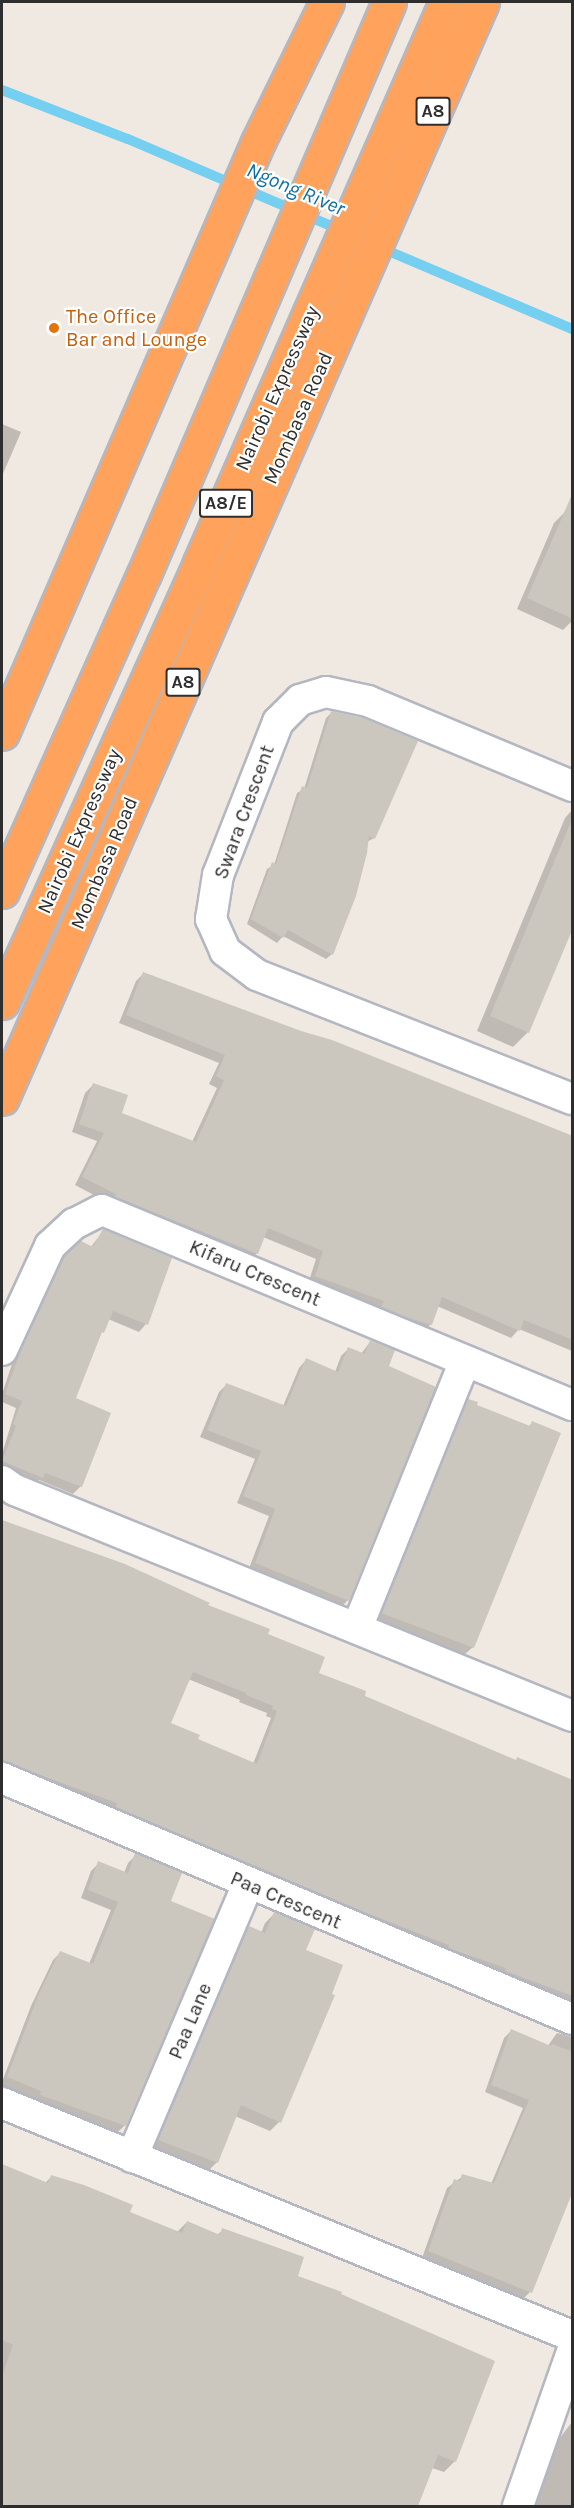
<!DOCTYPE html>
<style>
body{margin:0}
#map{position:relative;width:574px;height:2508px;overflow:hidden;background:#efe9e1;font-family:Karla,sans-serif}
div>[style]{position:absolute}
.shadow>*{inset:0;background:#0003}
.stream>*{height:10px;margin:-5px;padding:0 5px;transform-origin:5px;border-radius:5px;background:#75cff0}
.building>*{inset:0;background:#cbc7bf}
.roads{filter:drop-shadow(2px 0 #b4b7c1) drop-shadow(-2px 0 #b4b7c1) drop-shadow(0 2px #b4b7c1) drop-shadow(0 -2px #b4b7c1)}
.street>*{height:30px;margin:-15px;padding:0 15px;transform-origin:15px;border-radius:15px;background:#fff}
.highway>*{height:33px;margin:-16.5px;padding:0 16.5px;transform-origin:16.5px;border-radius:16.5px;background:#ffa35c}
.dots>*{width:16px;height:16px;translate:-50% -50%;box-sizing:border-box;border:3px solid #fff;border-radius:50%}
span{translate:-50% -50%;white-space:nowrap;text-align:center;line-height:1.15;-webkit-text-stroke:4.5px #fff;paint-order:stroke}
.shield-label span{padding:2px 4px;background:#fff;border:2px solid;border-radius:4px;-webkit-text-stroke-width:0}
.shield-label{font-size:18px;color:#2e2e2e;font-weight:700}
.food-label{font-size:20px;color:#c56008}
.left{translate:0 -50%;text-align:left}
.street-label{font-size:20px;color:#2e2e2e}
.water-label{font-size:21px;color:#0d6fa3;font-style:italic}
.frame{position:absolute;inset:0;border:3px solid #2e2e2e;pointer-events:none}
</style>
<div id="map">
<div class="shadow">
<i style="clip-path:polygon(2px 424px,21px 432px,2px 476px)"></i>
<i style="clip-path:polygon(565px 512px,572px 515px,572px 621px,563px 630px,517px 609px,554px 523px)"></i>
<i style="clip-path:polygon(332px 712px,374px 838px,367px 842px,332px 954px,326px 959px,283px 936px,277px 943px,247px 924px,267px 869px,274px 865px,297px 793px,304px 789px,326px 718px)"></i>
<i style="clip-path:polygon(572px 810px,572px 924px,528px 1032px,513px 1047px,477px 1031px,565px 818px)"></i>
<i style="clip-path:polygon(144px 973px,572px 1137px,572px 1351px,519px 1329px,511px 1338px,437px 1306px,431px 1324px,423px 1332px,308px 1284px,316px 1259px,263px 1237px,257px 1253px,249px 1261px,109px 1203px,75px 1185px,97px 1141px,72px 1132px,85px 1093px,93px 1085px,120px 1114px,192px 1142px,217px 1088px,209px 1084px,219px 1063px,119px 1023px,136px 981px)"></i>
<i style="clip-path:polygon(103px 1231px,170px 1259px,146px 1324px,139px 1332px,108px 1319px,99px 1336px,74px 1399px,81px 1486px,73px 1494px,39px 1480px,35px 1484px,2px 1470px,2px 1454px,16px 1408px,2px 1402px,2px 1394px,13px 1361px,57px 1265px,65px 1257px,91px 1247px)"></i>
<i style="clip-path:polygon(370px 1342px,387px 1367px,348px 1600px,341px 1607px,248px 1571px,269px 1516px,237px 1503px,255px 1459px,200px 1437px,219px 1392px,226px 1385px,283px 1406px,299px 1368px,306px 1360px,335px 1372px,341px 1356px,348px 1349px,361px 1354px)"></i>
<i style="clip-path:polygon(469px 1401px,475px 1406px,528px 1427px,532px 1423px,473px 1647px,465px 1654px,375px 1621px,461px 1408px)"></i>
<i style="clip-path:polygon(evenodd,2px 1520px,207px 1606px,266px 1635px,317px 1674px,363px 1697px,515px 1762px,572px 1782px,572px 2012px,2px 1771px,2px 1520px,188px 1679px,240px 1700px,239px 1702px,267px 1713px,266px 1716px,271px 1718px,253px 1764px,196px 1740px,169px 1724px,188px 1679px)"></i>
<i style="clip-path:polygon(136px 1855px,125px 2125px,117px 2133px,33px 2103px,34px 2099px,2px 2086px,2px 2082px,31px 2006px,53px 1960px,61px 1952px,89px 1964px,111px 1910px,81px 1898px,91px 1871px,99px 1863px,124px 1873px,128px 1863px)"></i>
<i style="clip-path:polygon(274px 1914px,304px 1951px,279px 2122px,270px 2131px,235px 2116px,217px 2162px,208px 2171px,150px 2149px,240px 1937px,249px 1928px,261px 1933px,265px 1923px)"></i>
<i style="clip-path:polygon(511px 2031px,547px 2047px,557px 2033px,572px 2037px,572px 2187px,530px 2292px,523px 2299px,422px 2258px,447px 2188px,463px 2176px,491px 2184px,523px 2108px,485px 2092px,504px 2038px)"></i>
<i style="clip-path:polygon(2px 2165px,45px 2183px,51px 2177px,176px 2233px,187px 2222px,217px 2235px,223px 2230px,296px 2277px,455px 2461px,444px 2472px,432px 2468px,417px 2506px,2px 2506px)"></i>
<i style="clip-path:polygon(572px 2422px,572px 2506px,529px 2506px,543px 2460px)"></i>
</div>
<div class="stream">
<i style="left:2px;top:90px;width:135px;rotate:21.3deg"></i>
<i style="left:128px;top:139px;width:234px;rotate:23.2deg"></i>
<i style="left:379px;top:247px;width:210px;rotate:23deg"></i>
</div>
<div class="building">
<i style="clip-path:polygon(573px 492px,573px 619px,527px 598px)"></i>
<i style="clip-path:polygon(331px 711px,363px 718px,418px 741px,375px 839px,369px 836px,367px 853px,356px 896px,333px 955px,288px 930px,283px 938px,251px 919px,272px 862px,276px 864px,302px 786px,307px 788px)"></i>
<i style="clip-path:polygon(572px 819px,573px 928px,529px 1033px,490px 1016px)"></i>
<i style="clip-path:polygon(143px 972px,301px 1031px,332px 1040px,573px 1136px,573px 1340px,524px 1320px,520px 1331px,442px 1297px,432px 1325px,408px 1318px,381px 1307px,384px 1301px,315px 1276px,323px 1251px,268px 1228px,258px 1254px,115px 1197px,116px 1194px,82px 1177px,104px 1133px,79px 1124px,93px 1083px,128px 1095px,122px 1113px,196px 1142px,224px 1080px,216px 1076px,225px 1055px,126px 1015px)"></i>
<i style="clip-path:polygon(103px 1229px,172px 1258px,148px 1325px,113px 1311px,104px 1333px,102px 1332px,76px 1398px,111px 1413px,82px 1487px,45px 1473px,43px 1478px,2px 1461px,16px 1426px,13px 1424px,22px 1401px,5px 1394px,20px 1352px,64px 1256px,81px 1241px,93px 1247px)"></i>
<i style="clip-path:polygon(370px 1340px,395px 1350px,389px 1366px,436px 1387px,349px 1601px,255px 1563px,275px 1509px,243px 1496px,261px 1451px,207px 1430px,226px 1383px,286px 1406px,306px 1358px,338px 1372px,348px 1347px,365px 1354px)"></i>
<i style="clip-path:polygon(468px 1399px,478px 1402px,477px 1405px,530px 1426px,532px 1421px,561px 1433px,474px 1648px,381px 1613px)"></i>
<i style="clip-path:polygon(evenodd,2px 1520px,125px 1564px,210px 1603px,208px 1605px,270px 1629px,268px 1634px,325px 1657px,319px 1673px,366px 1691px,365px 1696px,516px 1760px,517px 1757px,573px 1780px,573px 1996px,505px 1971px,506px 1968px,448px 1948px,449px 1945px,369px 1914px,116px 1807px,117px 1803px,2px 1761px,2px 1520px,193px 1672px,246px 1693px,246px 1695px,273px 1706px,272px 1709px,277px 1711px,257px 1764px,198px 1739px,200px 1735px,171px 1723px,193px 1672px)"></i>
<i style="clip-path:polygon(135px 1853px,182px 1873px,171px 1901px,215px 1919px,126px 2126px,40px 2095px,41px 2091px,7px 2077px,38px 1996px,60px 1951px,93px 1964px,118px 1902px,88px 1890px,98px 1861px,128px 1873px)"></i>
<i style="clip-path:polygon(274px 1912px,315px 1929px,306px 1950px,343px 1965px,332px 1994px,335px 1995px,281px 2123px,241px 2105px,218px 2163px,158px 2140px,249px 1926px,265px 1933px)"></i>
<i style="clip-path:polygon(511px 2029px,551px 2046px,552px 2044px,573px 2052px,573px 2191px,532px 2293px,428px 2251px,454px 2179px,460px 2181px,462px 2174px,494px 2183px,529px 2100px,491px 2085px)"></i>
<i style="clip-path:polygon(2px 2164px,48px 2183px,51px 2175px,84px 2185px,133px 2205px,130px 2212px,182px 2233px,187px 2221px,220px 2235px,222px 2228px,304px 2257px,298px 2276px,342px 2292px,341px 2294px,495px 2361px,456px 2462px,438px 2455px,418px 2506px,2px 2506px,2px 2376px,13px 2345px,2px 2340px)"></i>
</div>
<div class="roads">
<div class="street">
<i style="left:572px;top:786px;width:221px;rotate:-157.4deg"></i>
<i style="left:368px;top:701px;width:43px;rotate:-167.9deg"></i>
<i style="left:326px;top:692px;width:27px;rotate:163deg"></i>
<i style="left:300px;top:700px;width:31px;rotate:135deg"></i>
<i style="left:278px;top:722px;width:164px;rotate:111.4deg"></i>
<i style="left:218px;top:875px;width:45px;rotate:99deg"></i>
<i style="left:211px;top:919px;width:35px;rotate:66deg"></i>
<i style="left:225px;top:951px;width:40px;rotate:37deg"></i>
<i style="left:257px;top:975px;width:339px;rotate:21.5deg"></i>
<i style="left:2px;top:1350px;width:115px;rotate:-65.2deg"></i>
<i style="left:50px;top:1246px;width:33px;rotate:-43deg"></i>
<i style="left:74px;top:1224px;width:31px;rotate:-27deg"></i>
<i style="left:102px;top:1210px;width:509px;rotate:22.53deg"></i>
<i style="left:2px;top:1481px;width:16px;rotate:35deg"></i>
<i style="left:15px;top:1490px;width:601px;rotate:22.08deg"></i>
<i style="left:357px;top:1628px;width:288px;rotate:-68deg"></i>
<i style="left:2px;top:1778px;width:619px;rotate:22.92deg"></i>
<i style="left:2px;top:2103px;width:616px;rotate:22.23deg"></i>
<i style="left:132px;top:2157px;width:297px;rotate:-67deg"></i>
<i style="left:518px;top:2506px;width:163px;rotate:-70.7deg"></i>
</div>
<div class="highway">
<i style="left:2px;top:733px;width:644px;rotate:-66.58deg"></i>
<i style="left:258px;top:142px;width:156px;rotate:-63.8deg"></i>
<i style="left:2px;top:891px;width:347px;rotate:-65.9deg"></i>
<i style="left:144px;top:574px;width:622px;rotate:-66.81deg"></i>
<i style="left:2px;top:1002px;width:479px;rotate:-65.7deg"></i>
<i style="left:199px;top:565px;width:615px;rotate:-66.31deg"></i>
<i style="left:2px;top:1098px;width:1197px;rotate:-66.35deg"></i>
</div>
</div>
<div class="dots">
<i style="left:54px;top:328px;background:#e8710a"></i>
</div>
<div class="shield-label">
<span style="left:433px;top:111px">A8</span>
<span style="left:226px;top:503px">A8/E</span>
<span style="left:183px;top:682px">A8</span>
</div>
<div class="food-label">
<span class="left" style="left:66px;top:328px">The Office<br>Bar and Lounge</span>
</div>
<div class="street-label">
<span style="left:277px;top:388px;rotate:-66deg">Nairobi Expressway</span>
<span style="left:298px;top:418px;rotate:-66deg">Mombasa Road</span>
<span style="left:244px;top:812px;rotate:-70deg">Swara Crescent</span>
<span style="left:79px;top:831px;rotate:-66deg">Nairobi Expressway</span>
<span style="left:104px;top:863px;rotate:-67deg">Mombasa Road</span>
<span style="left:255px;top:1273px;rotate:23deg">Kifaru Crescent</span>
<span style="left:286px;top:1900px;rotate:23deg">Paa Crescent</span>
<span style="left:190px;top:2021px;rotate:-67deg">Paa Lane</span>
</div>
<div class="water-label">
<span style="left:296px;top:189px;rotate:23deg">Ngong River</span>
</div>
<div class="frame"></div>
</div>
